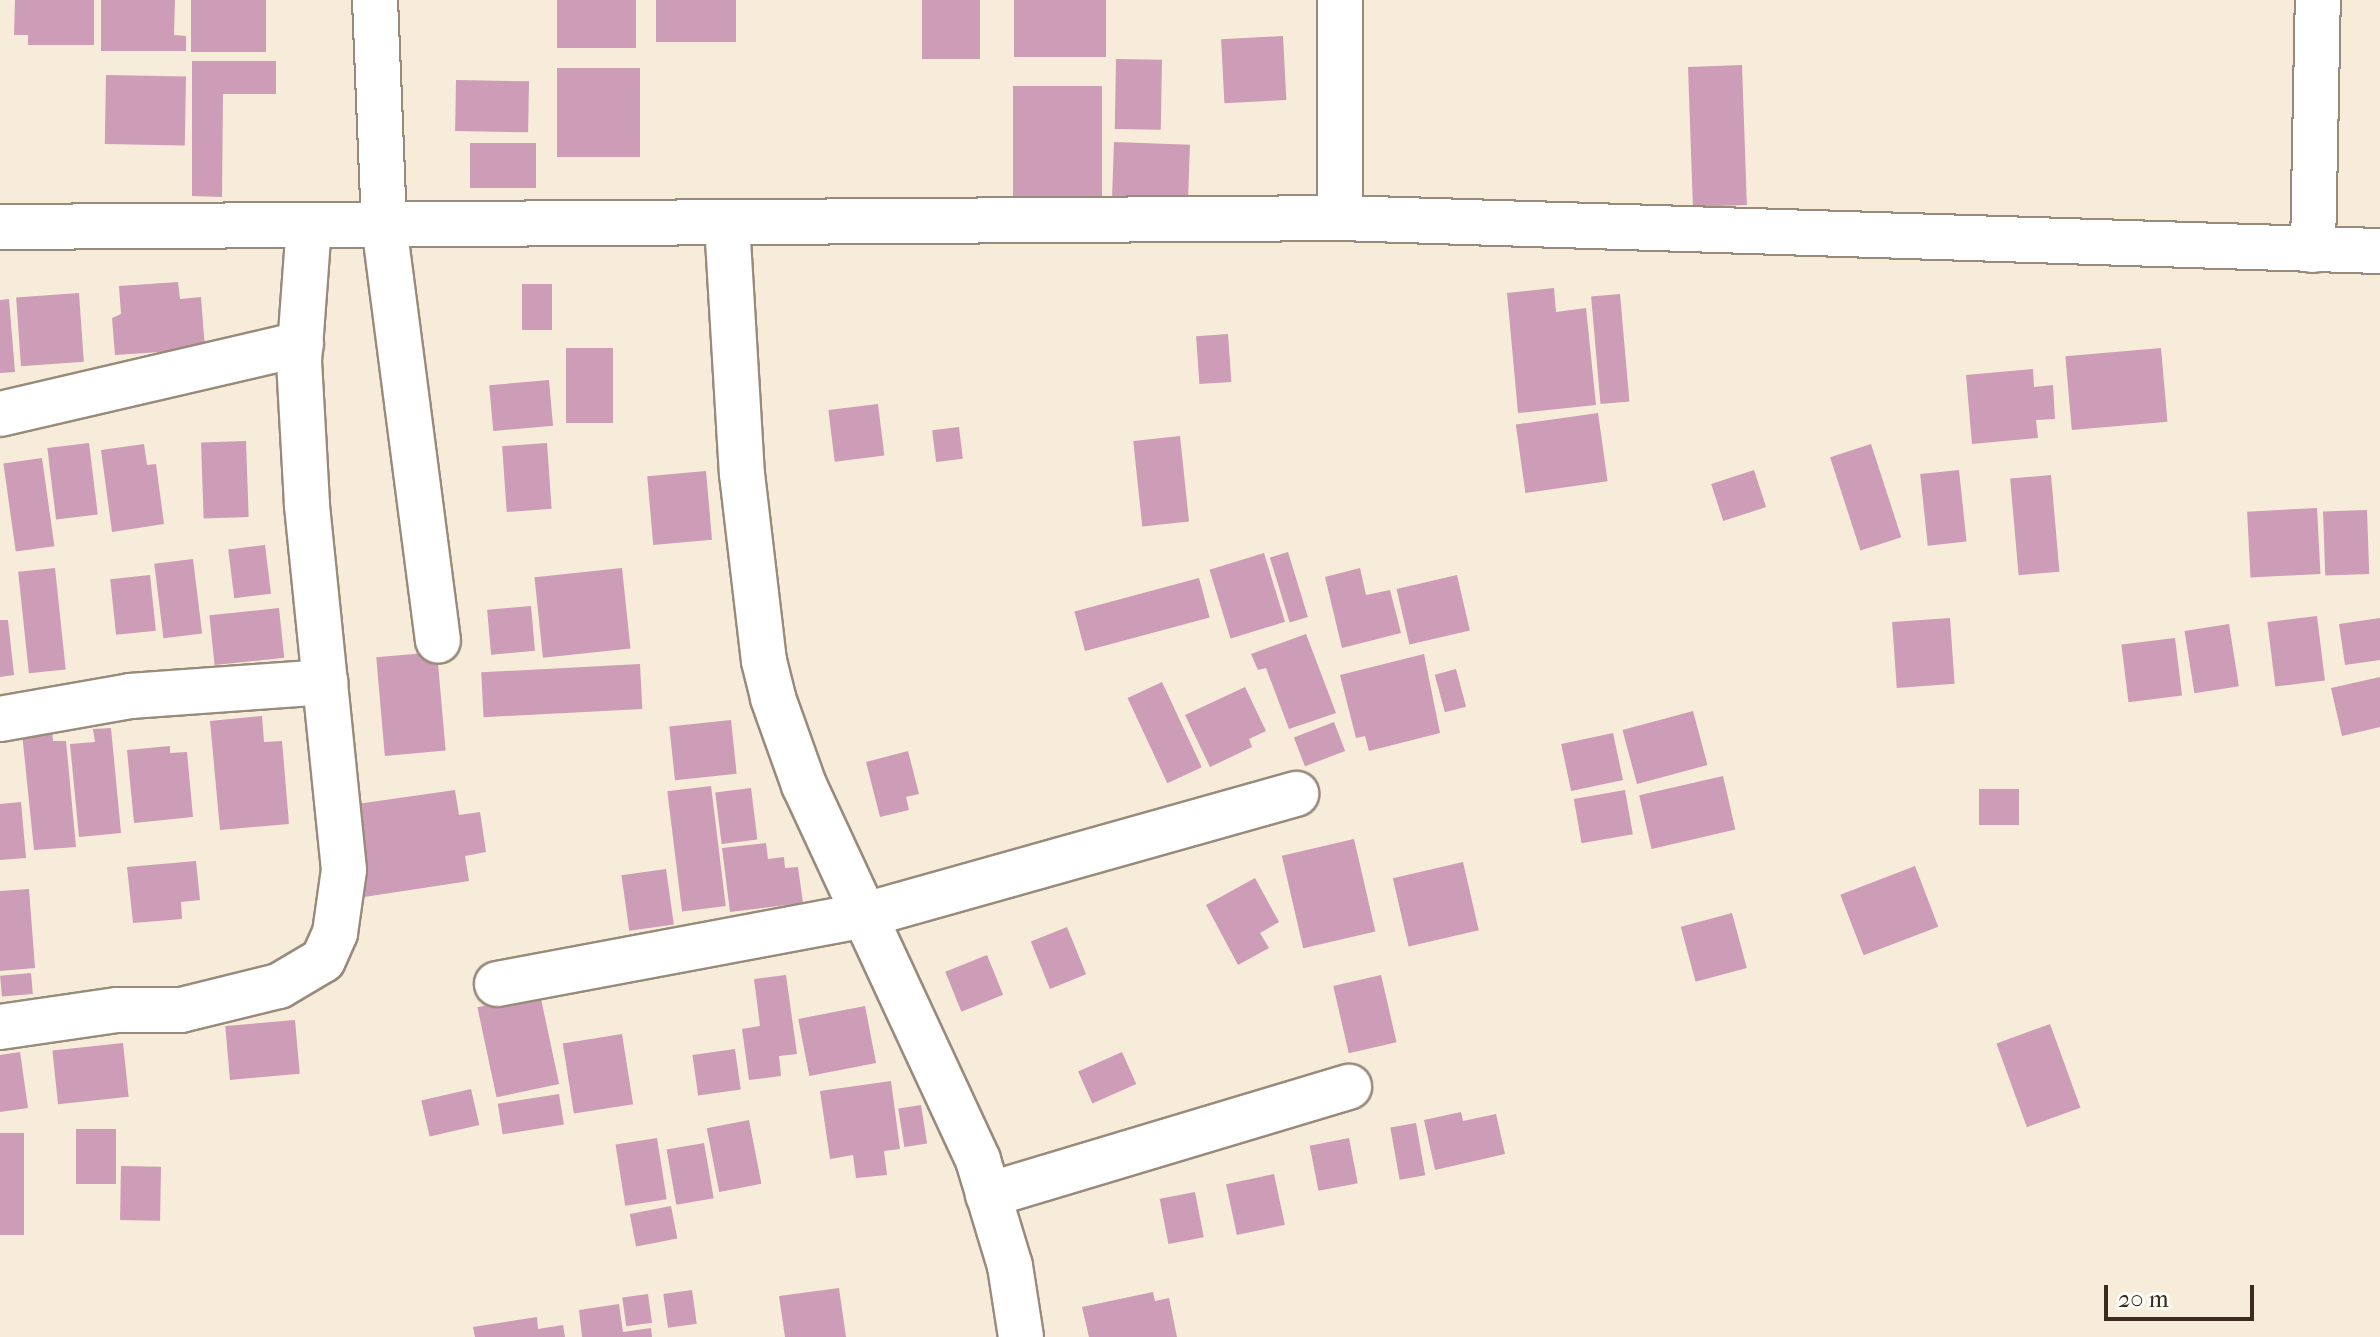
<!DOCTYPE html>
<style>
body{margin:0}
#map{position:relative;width:2380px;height:1337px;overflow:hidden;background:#f7ecda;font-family:"IM FELL French Canon",serif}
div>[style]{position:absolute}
.building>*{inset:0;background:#cd9cb6;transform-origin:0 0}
.roads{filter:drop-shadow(2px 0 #998b7c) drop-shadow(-2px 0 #998b7c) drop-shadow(0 2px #998b7c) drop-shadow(0 -2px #998b7c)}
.minor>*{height:44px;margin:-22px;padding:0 22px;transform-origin:22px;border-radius:22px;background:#fff}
span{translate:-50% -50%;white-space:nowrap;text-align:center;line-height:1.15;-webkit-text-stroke:6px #fdfcf7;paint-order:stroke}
.scale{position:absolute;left:2104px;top:1285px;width:150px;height:36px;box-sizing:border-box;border:4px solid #3b2a1e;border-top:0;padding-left:10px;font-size:24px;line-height:28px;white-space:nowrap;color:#3b2a1e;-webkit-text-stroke:6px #fdfcf7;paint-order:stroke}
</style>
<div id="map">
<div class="building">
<i style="clip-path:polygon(15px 0,94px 0,94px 45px,28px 45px,28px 35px,14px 35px)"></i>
<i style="clip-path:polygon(101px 0,175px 0,174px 35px,186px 36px,186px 51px,101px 51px)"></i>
<i style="left:191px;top:0;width:75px;height:52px"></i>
<i style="left:557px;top:0;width:79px;height:48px"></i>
<i style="left:656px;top:0;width:80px;height:42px"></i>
<i style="left:922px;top:0;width:58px;height:59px"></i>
<i style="left:1014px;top:0;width:92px;height:57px"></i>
<i style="left:1283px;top:36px;width:64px;height:62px;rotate:87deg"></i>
<i style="left:1116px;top:59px;width:46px;height:70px;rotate:1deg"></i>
<i style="clip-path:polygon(192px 61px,276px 61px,276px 94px,223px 94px,222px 197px,192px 196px)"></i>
<i style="left:1742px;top:65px;width:140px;height:54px;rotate:88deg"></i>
<i style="left:640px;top:68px;width:89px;height:83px;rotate:90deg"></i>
<i style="left:106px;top:75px;width:80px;height:69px;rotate:1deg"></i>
<i style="left:456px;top:80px;width:73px;height:51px;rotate:1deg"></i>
<i style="left:1013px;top:86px;width:89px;height:113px"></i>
<i style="left:1114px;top:142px;width:76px;height:55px;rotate:2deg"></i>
<i style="left:470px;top:143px;width:66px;height:45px"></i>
<i style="clip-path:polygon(178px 282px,180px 299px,201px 297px,205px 349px,115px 355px,112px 318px,121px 314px,119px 286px)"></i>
<i style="left:552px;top:284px;width:46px;height:30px;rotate:90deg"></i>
<i style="clip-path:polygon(1554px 288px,1556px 312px,1586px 308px,1596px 405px,1518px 413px,1507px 293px)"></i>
<i style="left:79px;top:293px;width:69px;height:63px;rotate:86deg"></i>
<i style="left:1620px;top:294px;width:108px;height:29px;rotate:85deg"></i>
<i style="clip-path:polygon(9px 299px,15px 372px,0 373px,0 300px)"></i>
<i style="left:1228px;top:334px;width:48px;height:32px;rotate:86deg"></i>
<i style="left:566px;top:348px;width:47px;height:75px"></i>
<i style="left:2161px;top:348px;width:74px;height:96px;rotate:85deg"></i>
<i style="clip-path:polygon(2033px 369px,2034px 387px,2053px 385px,2055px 419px,2036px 420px,2038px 438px,1972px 444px,1966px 375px)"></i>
<i style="left:549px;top:380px;width:46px;height:60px;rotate:85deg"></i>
<i style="left:878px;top:404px;width:52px;height:50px;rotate:83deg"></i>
<i style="left:1598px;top:413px;width:69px;height:83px;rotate:82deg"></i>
<i style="left:959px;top:427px;width:32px;height:27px;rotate:83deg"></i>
<i style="left:1180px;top:436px;width:86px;height:47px;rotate:84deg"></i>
<i style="left:246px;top:441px;width:76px;height:45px;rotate:88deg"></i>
<i style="left:89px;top:443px;width:72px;height:42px;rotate:83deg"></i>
<i style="left:547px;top:443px;width:66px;height:45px;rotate:86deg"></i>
<i style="clip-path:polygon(144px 444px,147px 465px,156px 464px,164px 524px,112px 532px,101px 450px)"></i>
<i style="left:1871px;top:444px;width:98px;height:43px;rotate:72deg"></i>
<i style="left:42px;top:458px;width:89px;height:39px;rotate:82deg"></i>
<i style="left:1754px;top:470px;width:39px;height:45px;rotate:72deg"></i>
<i style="left:1959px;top:470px;width:72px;height:39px;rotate:84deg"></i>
<i style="left:706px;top:471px;width:69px;height:59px;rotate:85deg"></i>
<i style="left:2051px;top:475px;width:97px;height:41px;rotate:85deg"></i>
<i style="left:2317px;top:508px;width:66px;height:70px;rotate:87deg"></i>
<i style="left:2367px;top:510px;width:64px;height:44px;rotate:88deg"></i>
<i style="left:265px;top:545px;width:49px;height:37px;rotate:83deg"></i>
<i style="left:1288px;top:552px;width:68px;height:19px;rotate:73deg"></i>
<i style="left:1264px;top:553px;width:72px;height:57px;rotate:73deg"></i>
<i style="left:193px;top:559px;width:75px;height:39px;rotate:83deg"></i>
<i style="left:55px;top:568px;width:102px;height:37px;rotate:84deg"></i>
<i style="left:622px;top:568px;width:81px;height:88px;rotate:84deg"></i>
<i style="clip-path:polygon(1360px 568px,1366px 595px,1390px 590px,1401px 633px,1342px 648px,1325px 577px)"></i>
<i style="left:150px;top:575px;width:56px;height:40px;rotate:84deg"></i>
<i style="left:1457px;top:575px;width:57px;height:62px;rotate:77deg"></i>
<i style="left:1199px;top:578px;width:41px;height:129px;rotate:75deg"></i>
<i style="left:531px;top:606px;width:45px;height:44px;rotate:85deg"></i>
<i style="left:279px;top:608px;width:50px;height:70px;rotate:84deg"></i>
<i style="left:2317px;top:616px;width:65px;height:50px;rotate:83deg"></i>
<i style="left:1950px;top:618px;width:66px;height:58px;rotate:86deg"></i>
<i style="clip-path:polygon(2380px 618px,2380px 660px,2345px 665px,2339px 624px)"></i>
<i style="clip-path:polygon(0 620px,8px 620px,14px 675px,0 677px)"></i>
<i style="left:2229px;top:624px;width:63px;height:45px;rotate:81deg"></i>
<i style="clip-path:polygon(1306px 634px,1336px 713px,1289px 729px,1266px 668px,1258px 670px,1251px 654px)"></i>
<i style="left:2175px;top:638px;width:58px;height:54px;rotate:83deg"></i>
<i style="left:437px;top:652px;width:99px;height:61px;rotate:85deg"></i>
<i style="clip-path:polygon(1424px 654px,1440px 733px,1369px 751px,1365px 736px,1356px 738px,1340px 675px)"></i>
<i style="left:640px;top:664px;width:45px;height:159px;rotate:87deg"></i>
<i style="left:1456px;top:669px;width:39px;height:22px;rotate:75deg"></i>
<i style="clip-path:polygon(2380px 677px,2380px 727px,2342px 736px,2331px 688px)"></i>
<i style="left:1162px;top:682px;width:94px;height:38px;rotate:65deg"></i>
<i style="clip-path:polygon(1245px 687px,1266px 731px,1249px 739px,1252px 747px,1210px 767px,1185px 715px)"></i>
<i style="left:1693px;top:711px;width:56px;height:73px;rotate:75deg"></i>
<i style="clip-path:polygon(262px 716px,264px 742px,282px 741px,289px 824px,220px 830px,210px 721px)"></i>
<i style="left:731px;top:720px;width:54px;height:62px;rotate:84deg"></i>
<i style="left:1334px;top:722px;width:31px;height:43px;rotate:69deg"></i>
<i style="clip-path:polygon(111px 728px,121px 833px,79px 837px,70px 744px,95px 742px,93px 729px)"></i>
<i style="clip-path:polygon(52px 731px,53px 741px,66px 741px,76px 847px,34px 850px,22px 733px)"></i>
<i style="left:1613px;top:733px;width:48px;height:53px;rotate:78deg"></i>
<i style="clip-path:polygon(170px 746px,170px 753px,187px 752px,193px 817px,134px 823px,127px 750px)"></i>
<i style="clip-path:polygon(908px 751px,919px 794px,906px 797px,909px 810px,880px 817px,866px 762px)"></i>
<i style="left:1723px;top:776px;width:55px;height:86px;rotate:77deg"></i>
<i style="left:711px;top:786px;width:121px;height:44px;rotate:83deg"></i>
<i style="left:751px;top:788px;width:52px;height:36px;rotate:83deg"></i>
<i style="left:1979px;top:789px;width:40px;height:36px"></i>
<i style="clip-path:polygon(455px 790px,459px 815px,480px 812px,486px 852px,465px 856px,469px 881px,364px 897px,350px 805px)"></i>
<i style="left:1625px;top:790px;width:45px;height:52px;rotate:80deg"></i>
<i style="clip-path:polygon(21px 802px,26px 858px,0 860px,0 804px)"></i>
<i style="left:1354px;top:839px;width:95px;height:74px;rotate:77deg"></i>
<i style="clip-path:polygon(766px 843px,768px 859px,784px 857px,785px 868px,798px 867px,803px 903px,730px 912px,722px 848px)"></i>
<i style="clip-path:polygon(196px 861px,200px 900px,181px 902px,182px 919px,133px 923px,127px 867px)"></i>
<i style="left:1463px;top:862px;width:70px;height:72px;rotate:77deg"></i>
<i style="left:1915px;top:866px;width:65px;height:80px;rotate:69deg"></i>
<i style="left:666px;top:869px;width:56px;height:45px;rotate:82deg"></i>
<i style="clip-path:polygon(1255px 878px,1279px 922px,1260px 933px,1269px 948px,1238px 965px,1206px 905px)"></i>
<i style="clip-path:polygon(29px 889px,35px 968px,0 971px,0 891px)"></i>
<i style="left:1732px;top:913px;width:57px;height:53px;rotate:75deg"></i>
<i style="left:1067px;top:927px;width:51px;height:39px;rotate:68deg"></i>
<i style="left:987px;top:955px;width:43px;height:45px;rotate:68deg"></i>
<i style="left:31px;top:973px;width:21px;height:31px;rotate:85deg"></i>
<i style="clip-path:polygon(786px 975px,797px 1054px,779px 1056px,781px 1076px,749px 1080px,742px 1029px,760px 1026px,754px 979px)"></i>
<i style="left:1381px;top:975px;width:69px;height:49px;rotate:77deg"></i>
<i style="left:540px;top:994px;width:92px;height:64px;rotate:78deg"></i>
<i style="left:865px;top:1006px;width:58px;height:68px;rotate:79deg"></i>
<i style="left:295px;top:1020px;width:54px;height:70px;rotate:85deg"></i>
<i style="left:2050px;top:1024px;width:89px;height:57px;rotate:70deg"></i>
<i style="left:622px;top:1034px;width:71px;height:60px;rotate:81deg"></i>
<i style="left:123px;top:1043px;width:54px;height:71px;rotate:84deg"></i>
<i style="left:735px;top:1049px;width:41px;height:43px;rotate:82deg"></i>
<i style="clip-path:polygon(20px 1052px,28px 1108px,0 1112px,0 1055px)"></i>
<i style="left:1122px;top:1052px;width:35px;height:48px;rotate:66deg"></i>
<i style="clip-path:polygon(891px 1081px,900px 1149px,884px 1151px,887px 1175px,856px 1178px,853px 1155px,830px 1159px,820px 1091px)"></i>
<i style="left:471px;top:1089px;width:37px;height:51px;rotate:77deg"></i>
<i style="left:559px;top:1094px;width:31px;height:62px;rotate:81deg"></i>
<i style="left:921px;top:1105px;width:39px;height:23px;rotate:81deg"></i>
<i style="clip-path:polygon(1461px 1112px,1463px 1121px,1496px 1114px,1505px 1154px,1435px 1170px,1424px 1120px)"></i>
<i style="left:749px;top:1120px;width:65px;height:43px;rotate:79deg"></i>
<i style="left:1416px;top:1123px;width:53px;height:26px;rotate:80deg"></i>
<i style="left:76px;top:1129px;width:40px;height:55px"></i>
<i style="left:0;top:1133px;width:24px;height:102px"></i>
<i style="left:657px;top:1138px;width:62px;height:42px;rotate:81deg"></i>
<i style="left:1349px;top:1138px;width:46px;height:40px;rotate:79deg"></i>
<i style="left:704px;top:1143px;width:56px;height:38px;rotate:80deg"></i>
<i style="left:121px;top:1166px;width:40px;height:54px;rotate:1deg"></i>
<i style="left:1274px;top:1174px;width:52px;height:49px;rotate:78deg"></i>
<i style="left:1195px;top:1192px;width:46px;height:36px;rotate:79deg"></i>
<i style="left:671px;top:1206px;width:33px;height:42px;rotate:79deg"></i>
<i style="clip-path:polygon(839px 1288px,846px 1337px,785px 1337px,779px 1296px)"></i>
<i style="left:692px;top:1290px;width:34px;height:29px;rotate:82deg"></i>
<i style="clip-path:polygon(1153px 1292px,1155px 1301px,1169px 1298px,1177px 1337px,1089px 1337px,1082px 1307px)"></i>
<i style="left:648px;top:1294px;width:29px;height:26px;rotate:82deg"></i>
<i style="clip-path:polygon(619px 1304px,623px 1332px,651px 1328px,652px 1337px,582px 1337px,579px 1310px)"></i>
<i style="clip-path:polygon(537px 1317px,538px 1329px,563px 1325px,565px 1337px,475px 1337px,473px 1327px)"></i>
</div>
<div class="roads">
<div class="minor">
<i style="left:375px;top:0;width:225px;rotate:87.7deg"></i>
<i style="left:384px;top:225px;width:419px;rotate:82.6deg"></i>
<i style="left:1340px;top:0;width:218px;rotate:90deg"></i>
<i style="left:727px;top:223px;width:251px;rotate:86.6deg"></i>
<i style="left:742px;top:474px;width:188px;rotate:83.3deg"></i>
<i style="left:764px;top:661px;width:38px;rotate:76deg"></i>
<i style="left:773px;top:698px;width:92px;rotate:70.4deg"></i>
<i style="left:804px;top:785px;width:413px;rotate:65.1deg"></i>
<i style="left:978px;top:1160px;width:111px;rotate:73.2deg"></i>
<i style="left:1010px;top:1266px;width:72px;rotate:81.2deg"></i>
<i style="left:0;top:227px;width:1340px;rotate:-0.38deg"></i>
<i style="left:1340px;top:218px;width:1041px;rotate:1.82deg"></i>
<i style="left:2313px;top:250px;width:250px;rotate:-88.9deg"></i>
<i style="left:0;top:414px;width:309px;rotate:-13.1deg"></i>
<i style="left:0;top:719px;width:132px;rotate:-10deg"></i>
<i style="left:130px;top:696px;width:196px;rotate:-4.1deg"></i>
<i style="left:497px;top:984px;width:374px;rotate:-10.6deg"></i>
<i style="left:865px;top:915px;width:448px;rotate:-15.7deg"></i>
<i style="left:0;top:1027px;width:118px;rotate:-8.3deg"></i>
<i style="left:117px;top:1010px;width:64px"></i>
<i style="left:181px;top:1010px;width:101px;rotate:-13.8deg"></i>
<i style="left:279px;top:986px;width:51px;rotate:-30.6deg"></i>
<i style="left:323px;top:960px;width:30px;rotate:-66deg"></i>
<i style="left:335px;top:933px;width:64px;rotate:-81.9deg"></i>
<i style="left:344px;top:870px;width:368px;rotate:-95.8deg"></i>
<i style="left:307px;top:504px;width:143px;rotate:-93.2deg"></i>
<i style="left:299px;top:361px;width:136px;rotate:-85.8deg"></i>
<i style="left:988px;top:1195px;width:377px;rotate:-16.7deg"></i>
</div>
</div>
<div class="scale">20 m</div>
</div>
